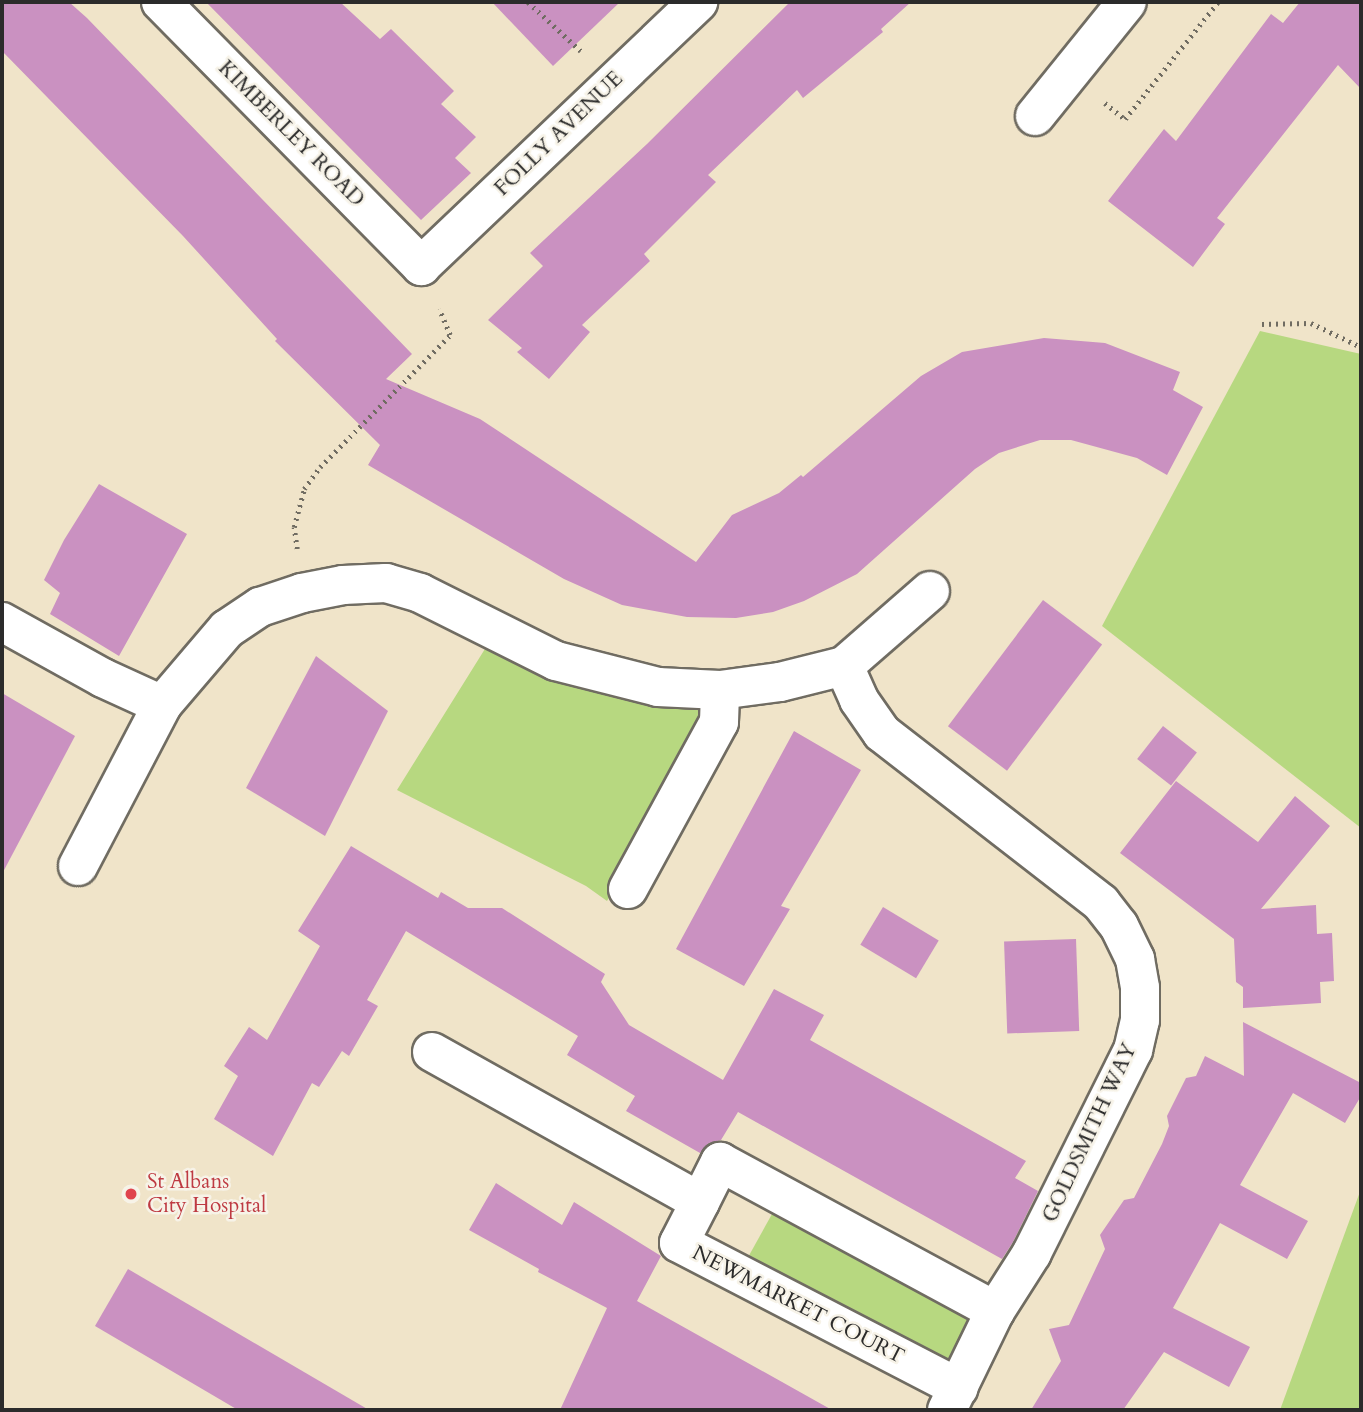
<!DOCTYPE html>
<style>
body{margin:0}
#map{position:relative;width:1363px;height:1412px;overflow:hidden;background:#f0e4c9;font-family:Cardo,serif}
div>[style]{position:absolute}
.green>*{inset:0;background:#b7d880;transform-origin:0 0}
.building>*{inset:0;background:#ca91c1;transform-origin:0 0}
.path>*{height:4.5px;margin-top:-2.25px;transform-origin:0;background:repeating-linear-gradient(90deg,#706c62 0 2px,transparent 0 7px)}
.roads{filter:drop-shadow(2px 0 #706c62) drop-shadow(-2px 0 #706c62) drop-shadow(0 2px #706c62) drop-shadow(0 -2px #706c62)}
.minor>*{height:38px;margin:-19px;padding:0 19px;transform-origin:19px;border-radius:19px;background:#fff}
.dots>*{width:19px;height:19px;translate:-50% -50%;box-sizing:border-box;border:4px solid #f7f3e8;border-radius:50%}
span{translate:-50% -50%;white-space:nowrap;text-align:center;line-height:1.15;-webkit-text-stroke:5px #f7f3e8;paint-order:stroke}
.street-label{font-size:21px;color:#2b2b2b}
.health-label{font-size:21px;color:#be3a42}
.left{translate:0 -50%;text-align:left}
.frame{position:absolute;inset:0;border:4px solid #2b2b2b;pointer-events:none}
</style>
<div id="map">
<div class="green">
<i style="clip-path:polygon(1260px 331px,1361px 354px,1361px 828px,1102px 626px)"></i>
<i style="clip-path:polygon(493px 636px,710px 697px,710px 724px,607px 901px,586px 886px,397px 790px)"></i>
<i style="clip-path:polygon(1361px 1189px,1361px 1410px,1280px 1410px)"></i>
<i style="left:777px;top:1205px;width:234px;height:60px;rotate:29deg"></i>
</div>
<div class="building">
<i style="clip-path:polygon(2px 2px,69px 2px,87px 18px,412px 354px,386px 379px,480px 419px,696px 562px,732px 515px,779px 493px,801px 475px,803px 477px,921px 376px,962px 352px,1044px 338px,1105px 343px,1180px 372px,1173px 390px,1203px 407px,1167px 475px,1137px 458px,1071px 440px,1040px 440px,999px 453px,975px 469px,857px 574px,804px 601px,773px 612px,736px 618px,687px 617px,622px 605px,564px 579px,368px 465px,380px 445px,275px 341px,277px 339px,183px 236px,2px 51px)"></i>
<i style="clip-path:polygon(206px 2px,340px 2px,380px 39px,391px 29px,454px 91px,441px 104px,476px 137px,455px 158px,471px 173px,421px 220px)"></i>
<i style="clip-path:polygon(492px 2px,620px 2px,553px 66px)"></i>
<i style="clip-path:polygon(790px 2px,911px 2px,881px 29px,883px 32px,803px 98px,797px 90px,708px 175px,716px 182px,644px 254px,650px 261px,582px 325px,590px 332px,549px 379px,517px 352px,522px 348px,488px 320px,543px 266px,530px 253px,647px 144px)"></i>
<i style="clip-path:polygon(1300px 2px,1361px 2px,1361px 89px,1338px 65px,1217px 218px,1225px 224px,1193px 267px,1108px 201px,1164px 129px,1176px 141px,1271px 14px,1283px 23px)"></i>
<i style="clip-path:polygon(99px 484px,187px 534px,119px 656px,50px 614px,60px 593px,44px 580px,64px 540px)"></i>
<i style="left:1043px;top:600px;width:74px;height:158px;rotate:37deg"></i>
<i style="clip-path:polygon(316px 656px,388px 711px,325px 836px,246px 788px)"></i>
<i style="clip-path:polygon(2px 693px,75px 736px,2px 874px)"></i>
<i style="left:1163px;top:726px;width:43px;height:42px;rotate:38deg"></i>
<i style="clip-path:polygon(794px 731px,861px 770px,781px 906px,790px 909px,744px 986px,676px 949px)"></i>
<i style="clip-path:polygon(1176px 781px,1258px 842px,1295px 796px,1330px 826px,1261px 909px,1316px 905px,1317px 934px,1332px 933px,1334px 981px,1320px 982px,1321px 1003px,1243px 1008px,1243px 987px,1236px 982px,1234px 939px,1120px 853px)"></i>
<i style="clip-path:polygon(351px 846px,438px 898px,441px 892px,468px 908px,502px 908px,605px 974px,601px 982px,629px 1025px,723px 1080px,774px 989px,824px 1015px,810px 1040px,1026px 1161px,1015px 1178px,1038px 1191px,1013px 1242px,1002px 1259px,738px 1112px,721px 1140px,709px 1143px,700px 1153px,626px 1111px,635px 1096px,567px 1055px,578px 1036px,406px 931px,367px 1000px,378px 1006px,349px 1056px,342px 1051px,319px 1087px,312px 1083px,273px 1156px,214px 1119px,238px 1076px,224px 1066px,249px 1027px,267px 1040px,320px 946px,298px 931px)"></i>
<i style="left:883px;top:907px;width:65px;height:44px;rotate:31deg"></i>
<i style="left:1076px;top:939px;width:92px;height:72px;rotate:88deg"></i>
<i style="clip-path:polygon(1243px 1022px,1361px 1083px,1361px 1096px,1345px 1123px,1293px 1093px,1240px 1185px,1308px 1221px,1287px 1259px,1220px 1223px,1173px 1308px,1250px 1347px,1229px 1387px,1164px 1352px,1123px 1410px,1031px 1410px,1061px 1361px,1049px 1329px,1069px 1325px,1105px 1249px,1100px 1235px,1124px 1200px,1134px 1198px,1162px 1144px,1169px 1126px,1167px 1116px,1186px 1078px,1196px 1076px,1205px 1056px,1244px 1076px)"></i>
<i style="clip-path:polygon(496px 1183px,562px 1225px,574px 1202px,661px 1256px,637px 1301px,832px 1410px,560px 1410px,607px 1308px,538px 1272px,539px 1269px,469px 1230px)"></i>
<i style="clip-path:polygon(128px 1269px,369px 1410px,238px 1410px,95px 1326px)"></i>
</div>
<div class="path">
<i style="left:528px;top:2px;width:72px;rotate:42.8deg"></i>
<i style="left:1105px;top:103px;width:26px;rotate:39deg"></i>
<i style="left:1125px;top:119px;width:149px;rotate:-51.5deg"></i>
<i style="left:1262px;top:324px;width:49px;rotate:-1.2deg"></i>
<i style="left:1311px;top:323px;width:55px;rotate:25.6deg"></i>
<i style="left:297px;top:549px;width:22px;rotate:-98deg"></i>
<i style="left:294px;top:527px;width:39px;rotate:-75deg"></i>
<i style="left:304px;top:489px;width:27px;rotate:-54deg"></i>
<i style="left:320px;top:467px;width:185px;rotate:-45.4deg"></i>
<i style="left:450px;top:335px;width:28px;rotate:-113deg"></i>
</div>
<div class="roads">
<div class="minor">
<i style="left:161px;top:2px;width:371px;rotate:45.4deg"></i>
<i style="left:421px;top:266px;width:383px;rotate:-43.6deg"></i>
<i style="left:1035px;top:116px;width:146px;rotate:-51.1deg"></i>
<i style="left:2px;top:622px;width:115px;rotate:29deg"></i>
<i style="left:103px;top:678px;width:65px;rotate:24.6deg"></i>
<i style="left:162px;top:705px;width:100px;rotate:-49.5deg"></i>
<i style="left:227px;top:629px;width:40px;rotate:-34deg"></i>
<i style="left:260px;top:607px;width:44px;rotate:-18.4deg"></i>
<i style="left:302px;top:593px;width:42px;rotate:-11deg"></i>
<i style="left:343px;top:585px;width:43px;rotate:-2.7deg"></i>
<i style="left:386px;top:583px;width:35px;rotate:16deg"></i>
<i style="left:420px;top:593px;width:152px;rotate:26.6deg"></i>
<i style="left:556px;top:661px;width:105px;rotate:14.3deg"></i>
<i style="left:658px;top:687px;width:62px;rotate:2.8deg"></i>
<i style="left:720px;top:690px;width:61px;rotate:-7.6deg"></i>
<i style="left:780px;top:682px;width:66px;rotate:-14deg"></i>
<i style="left:844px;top:666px;width:37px;rotate:66deg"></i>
<i style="left:859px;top:700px;width:40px;rotate:55.1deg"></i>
<i style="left:882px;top:733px;width:277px;rotate:37.8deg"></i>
<i style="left:1101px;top:903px;width:29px;rotate:52deg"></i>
<i style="left:1119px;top:926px;width:37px;rotate:64deg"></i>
<i style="left:1135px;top:959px;width:29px;rotate:80deg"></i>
<i style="left:1140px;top:988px;width:32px;rotate:90deg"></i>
<i style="left:1140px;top:1020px;width:31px;rotate:103deg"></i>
<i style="left:1133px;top:1050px;width:227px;rotate:116.5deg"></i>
<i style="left:1032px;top:1253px;width:69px;rotate:122.5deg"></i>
<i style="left:995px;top:1311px;width:110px;rotate:115.9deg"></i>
<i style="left:844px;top:666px;width:114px;rotate:-41.1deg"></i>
<i style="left:78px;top:866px;width:182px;rotate:-62.4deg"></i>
<i style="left:628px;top:889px;width:190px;rotate:-61.4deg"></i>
<i style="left:719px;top:722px;width:32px;rotate:-88deg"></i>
<i style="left:432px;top:1052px;width:307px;rotate:29.2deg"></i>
<i style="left:700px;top:1202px;width:45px;rotate:-63.4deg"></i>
<i style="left:720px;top:1162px;width:313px;rotate:28.4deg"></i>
<i style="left:700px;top:1202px;width:46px;rotate:117.1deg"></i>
<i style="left:679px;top:1243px;width:315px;rotate:27.4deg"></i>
</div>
</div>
<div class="dots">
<i style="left:131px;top:1194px;background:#e0444e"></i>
</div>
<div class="street-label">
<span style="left:291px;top:134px;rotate:45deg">KIMBERLEY ROAD</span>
<span style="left:559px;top:134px;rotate:-44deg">FOLLY AVENUE</span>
<span style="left:1090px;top:1133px;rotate:-65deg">GOLDSMITH WAY</span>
<span style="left:798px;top:1305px;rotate:27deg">NEWMARKET COURT</span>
</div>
<div class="health-label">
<span class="left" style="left:147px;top:1194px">St Albans<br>City Hospital</span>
</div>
<div class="frame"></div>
</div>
